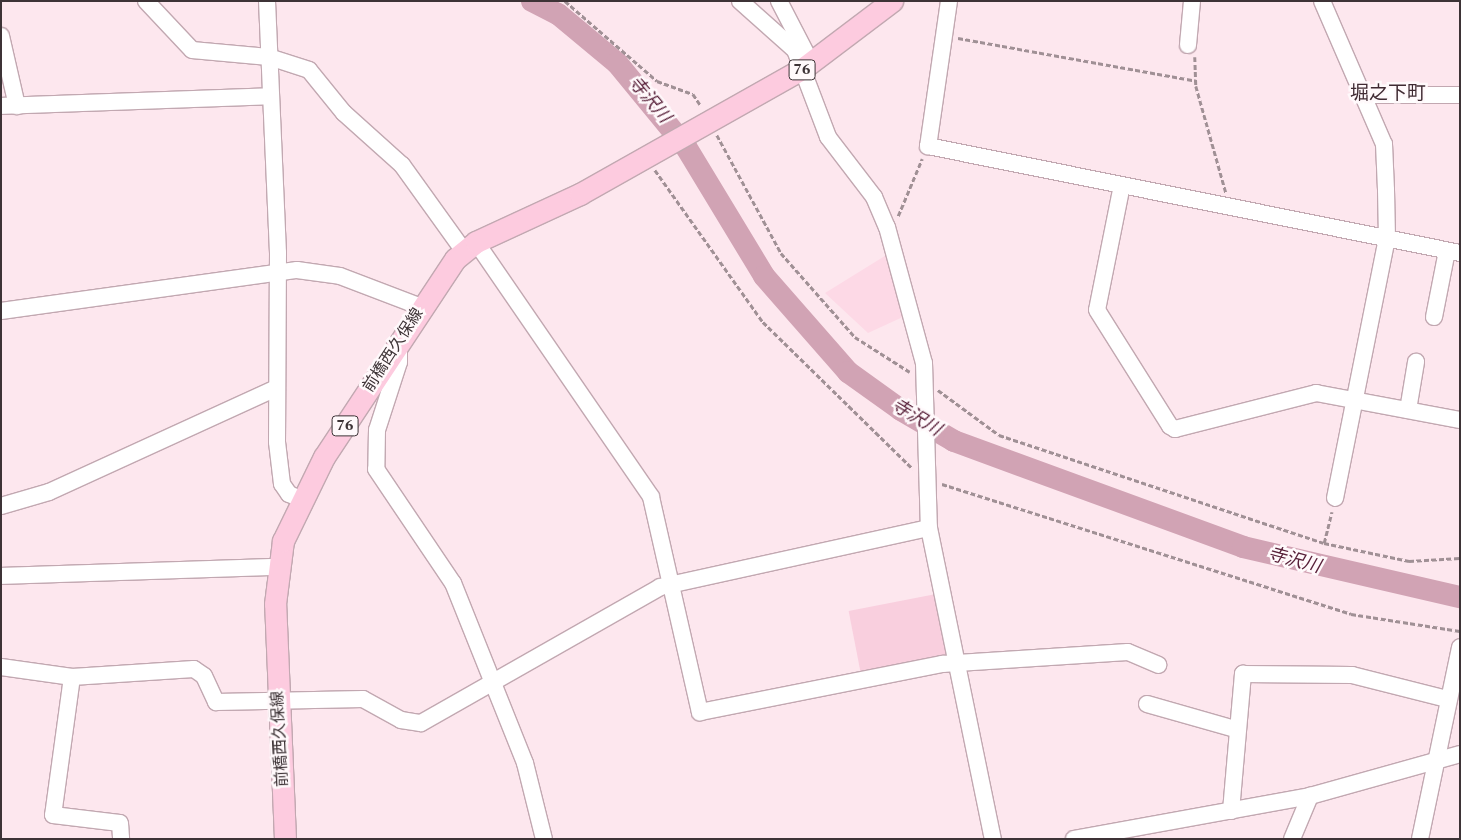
<!DOCTYPE html>
<meta charset="utf-8">
<style>
body{margin:0}
#map{position:relative;width:1461px;height:840px;overflow:hidden;background:#fde7ee;font-family:Spectral,"Noto Sans JP",serif}
div>[style]{position:absolute}
.built>*{inset:0;background:#fdd9e6}
.green>*{inset:0;background:#f9cfde;transform-origin:0 0}
.river>*{height:22px;margin:-11px;padding:0 11px;transform-origin:11px;border-radius:11px;background:#d1a3b4}
.path>*{height:2.5px;margin-top:-1.25px;transform-origin:0;background:repeating-linear-gradient(90deg,#a09095 0 5px,transparent 0 7.5px)}
.roads{filter:drop-shadow(1px 0 #c2a8b1) drop-shadow(-1px 0 #c2a8b1) drop-shadow(0 1px #c2a8b1) drop-shadow(0 -1px #c2a8b1)}
.minor>*{height:16px;margin:-8px;padding:0 8px;transform-origin:8px;border-radius:8px;background:#fff}
.major>*{height:21px;margin:-10.5px;padding:0 10.5px;transform-origin:10.5px;border-radius:10.5px;background:#fdcbdf}
span{translate:-50% -50%;white-space:nowrap;text-align:center;line-height:1.15;-webkit-text-stroke:5px #fff9fb;paint-order:stroke}
.shield-label span{padding:1px 4px;background:#fff9fb;border:1px solid;border-radius:4px;-webkit-text-stroke-width:0}
.shield-label{font-size:15px;color:#3d3336;font-weight:700}
.street-label{font-size:16px;color:#3d3336}
.water-label{font-size:18px;color:#582039;font-style:italic}
.quarter-label{font-size:19px;color:#402b33}
.frame{position:absolute;inset:0;border:2px solid #3d3336;pointer-events:none}
</style>
<div id="map">
<div class="built">
<i style="clip-path:polygon(888px 254px,905px 316px,868px 333px,825px 293px)"></i>
</div>
<div class="green">
<i style="left:936px;top:594px;width:63px;height:89px;rotate:79deg"></i>
</div>
<div class="river">
<i style="left:532px;top:1px;width:29px;rotate:27deg"></i>
<i style="left:558px;top:14px;width:77px;rotate:39.7deg"></i>
<i style="left:617px;top:63px;width:109px;rotate:50.6deg"></i>
<i style="left:686px;top:147px;width:151px;rotate:58.8deg"></i>
<i style="left:764px;top:276px;width:128px;rotate:48.8deg"></i>
<i style="left:848px;top:372px;width:65px;rotate:35.6deg"></i>
<i style="left:901px;top:410px;width:61px;rotate:30.3deg"></i>
<i style="left:954px;top:441px;width:308px;rotate:20.1deg"></i>
<i style="left:1243px;top:547px;width:223px;rotate:13deg"></i>
</div>
<div class="path">
<i style="left:565px;top:1px;width:122px;rotate:41deg"></i>
<i style="left:657px;top:81px;width:38px;rotate:20deg"></i>
<i style="left:693px;top:94px;width:14px;rotate:56deg"></i>
<i style="left:958px;top:38px;width:242px;rotate:10.2deg"></i>
<i style="left:1195px;top:57px;width:29px;rotate:88deg"></i>
<i style="left:1196px;top:86px;width:111px;rotate:74.3deg"></i>
<i style="left:717px;top:135px;width:134px;rotate:61.5deg"></i>
<i style="left:781px;top:253px;width:112px;rotate:48.6deg"></i>
<i style="left:855px;top:337px;width:65px;rotate:32.5deg"></i>
<i style="left:655px;top:170px;width:186px;rotate:54.6deg"></i>
<i style="left:763px;top:322px;width:210px;rotate:44.4deg"></i>
<i style="left:898px;top:216px;width:62px;rotate:-67.2deg"></i>
<i style="left:938px;top:390px;width:76px;rotate:36.4deg"></i>
<i style="left:999px;top:435px;width:342px;rotate:18.4deg"></i>
<i style="left:1324px;top:543px;width:87px;rotate:12deg"></i>
<i style="left:1409px;top:561px;width:51px;rotate:-3.4deg"></i>
<i style="left:942px;top:484px;width:429px;rotate:17.6deg"></i>
<i style="left:1351px;top:614px;width:110px;rotate:8.9deg"></i>
<i style="left:1324px;top:543px;width:32px;rotate:-76deg"></i>
</div>
<div class="roads">
<div class="minor">
<i style="left:146px;top:1px;width:67px;rotate:46.8deg"></i>
<i style="left:192px;top:50px;width:77px;rotate:5.2deg"></i>
<i style="left:269px;top:57px;width:42px;rotate:18deg"></i>
<i style="left:309px;top:70px;width:55px;rotate:50.9deg"></i>
<i style="left:344px;top:113px;width:78px;rotate:41.9deg"></i>
<i style="left:402px;top:165px;width:105px;rotate:54.3deg"></i>
<i style="left:267px;top:1px;width:252px;rotate:87.5deg"></i>
<i style="left:278px;top:253px;width:189px;rotate:90.3deg"></i>
<i style="left:277px;top:442px;width:42px;rotate:83.2deg"></i>
<i style="left:282px;top:484px;width:12px;rotate:55deg"></i>
<i style="left:289px;top:494px;width:15px;rotate:23deg"></i>
<i style="left:740px;top:1px;width:74px;rotate:41.7deg"></i>
<i style="left:795px;top:50px;width:93px;rotate:69.2deg"></i>
<i style="left:828px;top:137px;width:76px;rotate:52.5deg"></i>
<i style="left:874px;top:197px;width:33px;rotate:67deg"></i>
<i style="left:887px;top:227px;width:141px;rotate:74.8deg"></i>
<i style="left:924px;top:363px;width:165px;rotate:88.3deg"></i>
<i style="left:929px;top:528px;width:318px;rotate:78.4deg"></i>
<i style="left:779px;top:1px;width:63px;rotate:62.6deg"></i>
<i style="left:949px;top:1px;width:147px;rotate:98.2deg"></i>
<i style="left:928px;top:146px;width:543px;rotate:11.37deg"></i>
<i style="left:1322px;top:1px;width:156px;rotate:66.6deg"></i>
<i style="left:1384px;top:144px;width:46px;rotate:87.5deg"></i>
<i style="left:1386px;top:190px;width:48px;rotate:88.8deg"></i>
<i style="left:1387px;top:238px;width:265px;rotate:101.3deg"></i>
<i style="left:1px;top:36px;width:72px;rotate:77.1deg"></i>
<i style="left:1188px;top:45px;width:44px;rotate:-84.8deg"></i>
<i style="left:1365px;top:98px;width:6px;rotate:-31deg"></i>
<i style="left:1370px;top:95px;width:90px"></i>
<i style="left:1px;top:106px;width:268px;rotate:-2.1deg"></i>
<i style="left:1122px;top:185px;width:127px;rotate:101.3deg"></i>
<i style="left:1097px;top:310px;width:137px;rotate:57.8deg"></i>
<i style="left:1170px;top:426px;width:6px;rotate:31deg"></i>
<i style="left:1175px;top:429px;width:146px;rotate:-14.3deg"></i>
<i style="left:1316px;top:393px;width:147px;rotate:10.6deg"></i>
<i style="left:476px;top:242px;width:309px;rotate:55.5deg"></i>
<i style="left:651px;top:497px;width:221px;rotate:77.2deg"></i>
<i style="left:700px;top:712px;width:247px;rotate:-11.2deg"></i>
<i style="left:942px;top:664px;width:186px;rotate:-3.7deg"></i>
<i style="left:1128px;top:652px;width:33px;rotate:23deg"></i>
<i style="left:1px;top:311px;width:299px;rotate:-7.9deg"></i>
<i style="left:297px;top:270px;width:43px;rotate:7.9deg"></i>
<i style="left:340px;top:276px;width:87px;rotate:20.9deg"></i>
<i style="left:1434px;top:317px;width:67px;rotate:-78.9deg"></i>
<i style="left:399px;top:343px;width:19px;rotate:90deg"></i>
<i style="left:399px;top:362px;width:71px;rotate:107.9deg"></i>
<i style="left:377px;top:430px;width:39px;rotate:91deg"></i>
<i style="left:376px;top:469px;width:138px;rotate:56deg"></i>
<i style="left:453px;top:583px;width:194px;rotate:68.2deg"></i>
<i style="left:525px;top:763px;width:78px;rotate:76deg"></i>
<i style="left:1408px;top:410px;width:49px;rotate:-80.5deg"></i>
<i style="left:1px;top:506px;width:50px;rotate:-16.3deg"></i>
<i style="left:49px;top:492px;width:247px;rotate:-24.6deg"></i>
<i style="left:1px;top:576px;width:277px;rotate:-1.9deg"></i>
<i style="left:1px;top:667px;width:72px;rotate:8deg"></i>
<i style="left:72px;top:677px;width:122px;rotate:-3.8deg"></i>
<i style="left:194px;top:669px;width:12px;rotate:35deg"></i>
<i style="left:204px;top:676px;width:29px;rotate:65deg"></i>
<i style="left:216px;top:702px;width:147px;rotate:-1.2deg"></i>
<i style="left:363px;top:699px;width:43px;rotate:28.9deg"></i>
<i style="left:401px;top:720px;width:20px;rotate:9deg"></i>
<i style="left:421px;top:723px;width:275px;rotate:-29.6deg"></i>
<i style="left:660px;top:587px;width:275px;rotate:-12.4deg"></i>
<i style="left:72px;top:677px;width:139px;rotate:97.8deg"></i>
<i style="left:53px;top:815px;width:67px;rotate:6.8deg"></i>
<i style="left:120px;top:823px;width:16px;rotate:86deg"></i>
<i style="left:1147px;top:704px;width:91px;rotate:15.9deg"></i>
<i style="left:1231px;top:811px;width:138px;rotate:-85deg"></i>
<i style="left:1243px;top:674px;width:109px;rotate:0.5deg"></i>
<i style="left:1352px;top:675px;width:98px;rotate:14.2deg"></i>
<i style="left:1074px;top:839px;width:240px;rotate:-10.3deg"></i>
<i style="left:1310px;top:796px;width:156px;rotate:-15.6deg"></i>
<i style="left:1292px;top:839px;width:47px;rotate:-67.3deg"></i>
<i style="left:1420px;top:839px;width:196px;rotate:-78.2deg"></i>
</div>
<div class="major">
<i style="left:285px;top:839px;width:235px;rotate:-92.4deg"></i>
<i style="left:275px;top:604px;width:64px;rotate:-82.8deg"></i>
<i style="left:283px;top:541px;width:93px;rotate:-64deg"></i>
<i style="left:324px;top:457px;width:237px;rotate:-56.5deg"></i>
<i style="left:455px;top:259px;width:27px;rotate:-39deg"></i>
<i style="left:476px;top:242px;width:115px;rotate:-24.8deg"></i>
<i style="left:580px;top:194px;width:255px;rotate:-29.4deg"></i>
<i style="left:802px;top:69px;width:113px;rotate:-37.1deg"></i>
</div>
</div>
<div class="shield-label">
<span style="left:802px;top:70px">76</span>
<span style="left:345px;top:426px">76</span>
</div>
<div class="street-label">
<span style="left:393px;top:350px;rotate:-57deg">前橋西久保線</span>
<span style="left:280px;top:739px;rotate:-93deg">前橋西久保線</span>
</div>
<div class="water-label">
<span style="left:649px;top:100px;rotate:50deg">寺沢川</span>
<span style="left:916px;top:418px;rotate:31deg">寺沢川</span>
<span style="left:1294px;top:561px;rotate:15deg">寺沢川</span>
</div>
<div class="quarter-label">
<span style="left:1388px;top:94px">堀之下町</span>
</div>
<div class="frame"></div>
</div>
